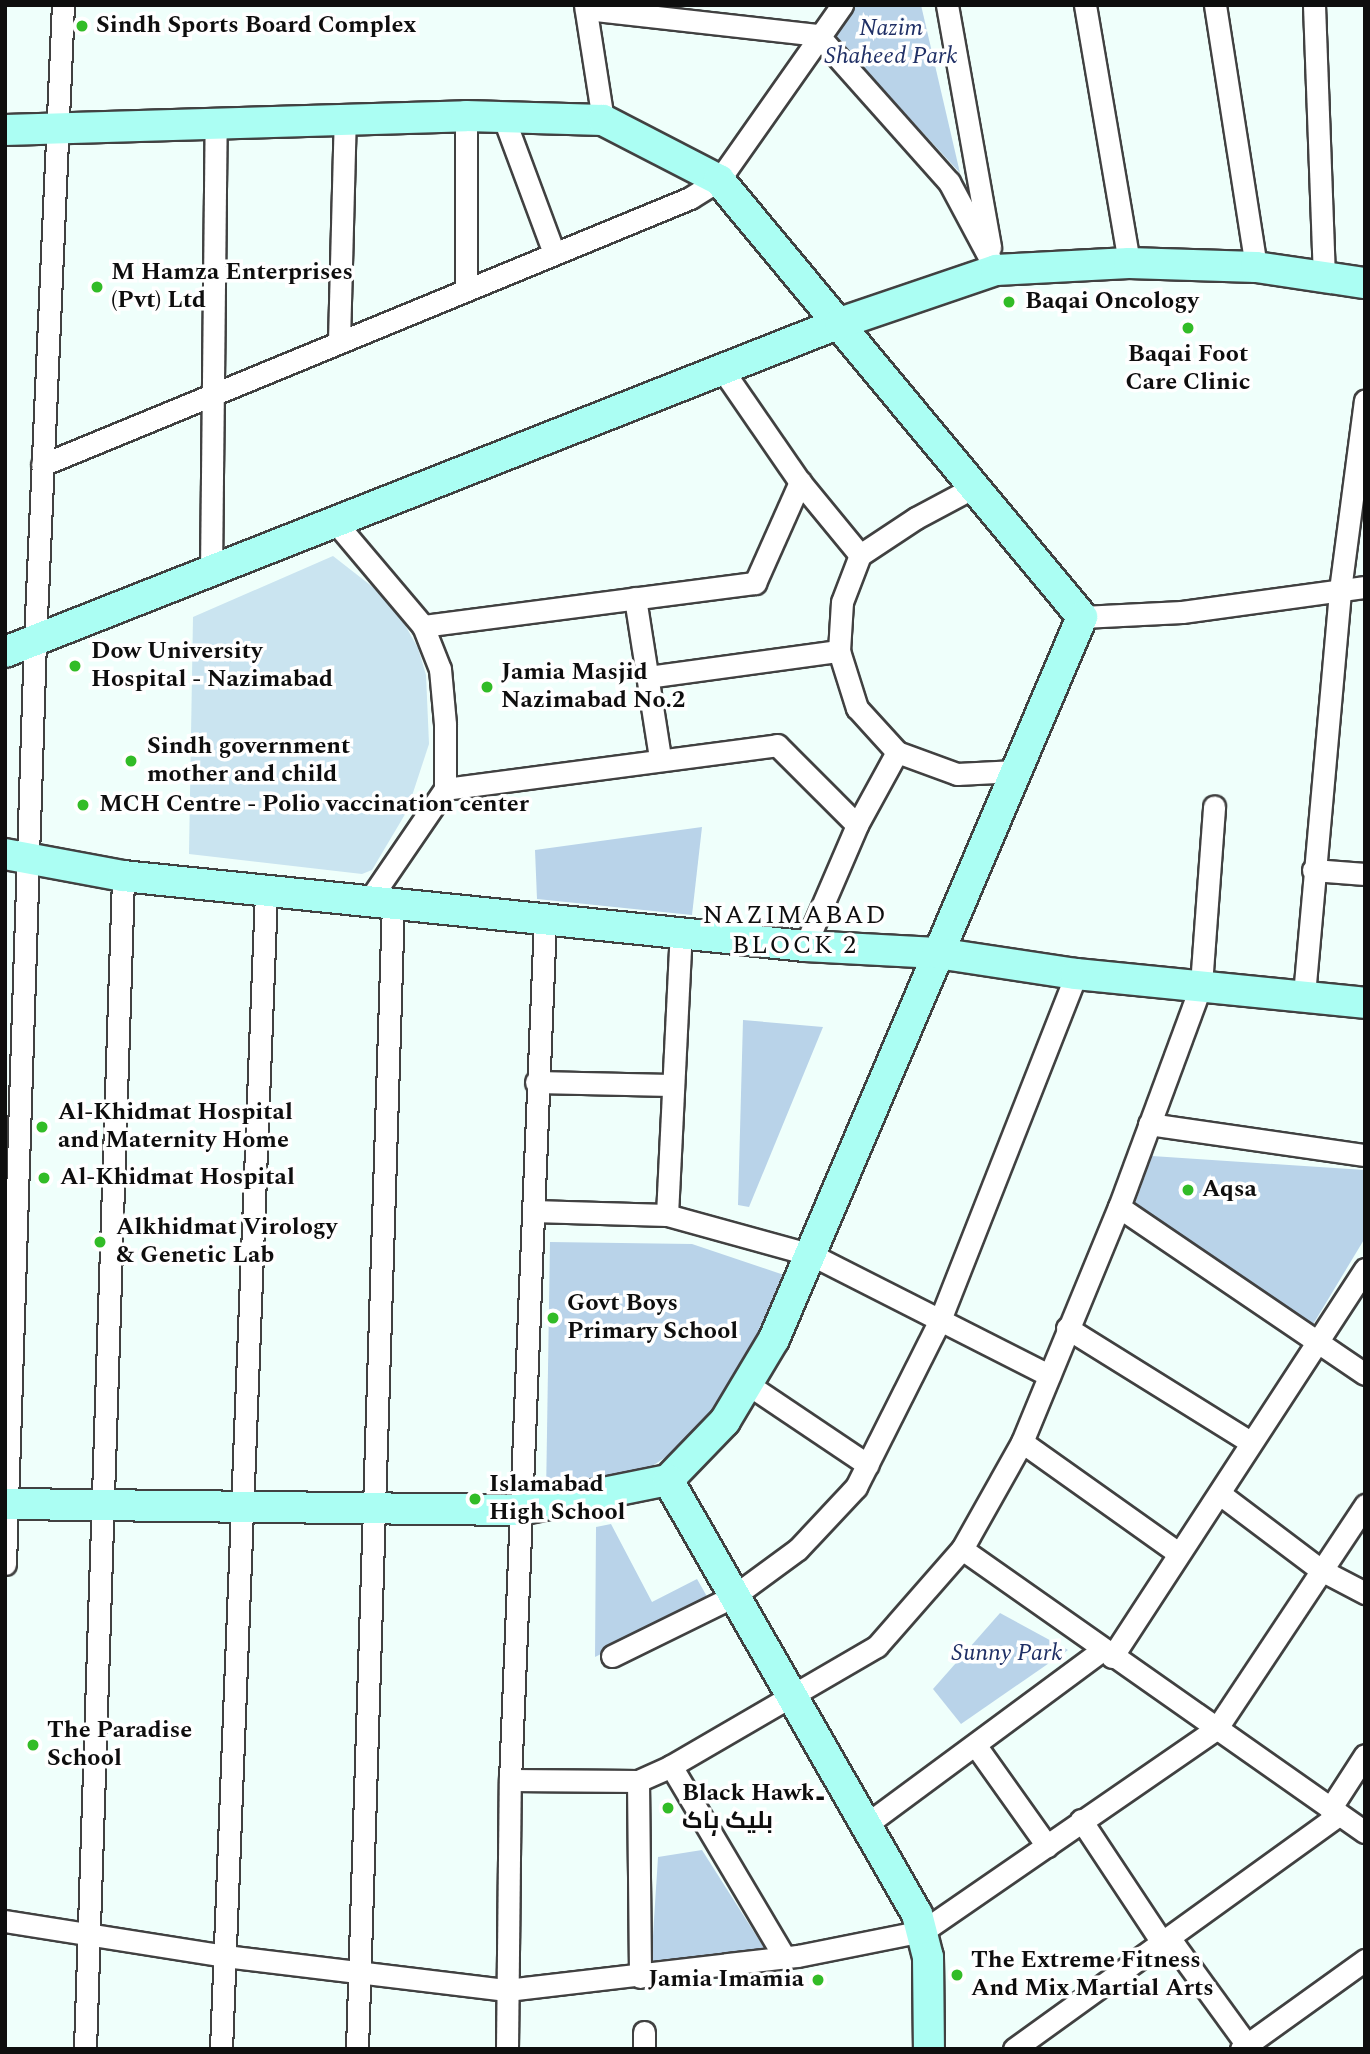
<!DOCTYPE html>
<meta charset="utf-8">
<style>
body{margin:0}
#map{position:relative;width:1370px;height:2054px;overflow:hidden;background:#effffb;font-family:Spectral,Cairo,serif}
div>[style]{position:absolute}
.green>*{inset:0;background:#b9d3e9}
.pitch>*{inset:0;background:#cae4f0}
.roads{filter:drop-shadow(2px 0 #414141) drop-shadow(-2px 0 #414141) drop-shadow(0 2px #414141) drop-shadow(0 -2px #414141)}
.street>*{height:21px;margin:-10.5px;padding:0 10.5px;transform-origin:10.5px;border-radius:10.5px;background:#fff}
.secondary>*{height:30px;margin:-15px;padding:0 15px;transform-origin:15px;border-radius:15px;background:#abfef3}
.dots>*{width:19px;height:19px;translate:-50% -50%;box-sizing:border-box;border:4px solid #fff;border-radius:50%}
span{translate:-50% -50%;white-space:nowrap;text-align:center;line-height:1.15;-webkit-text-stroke:7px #fff;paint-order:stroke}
.poi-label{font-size:24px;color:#0e0e0e;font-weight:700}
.left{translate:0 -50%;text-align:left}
.right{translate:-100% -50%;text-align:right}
.park-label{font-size:24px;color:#1f2f65;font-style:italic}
.neighbourhood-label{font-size:26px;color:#0e0e0e;letter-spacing:2px}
.frame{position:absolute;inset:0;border:7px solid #0e0e0e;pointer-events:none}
</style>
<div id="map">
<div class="green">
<i style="clip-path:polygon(853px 5px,921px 5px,960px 173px,832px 34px)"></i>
<i style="clip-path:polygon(702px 827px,692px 915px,537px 899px,535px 850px)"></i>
<i style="clip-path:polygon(743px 1020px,823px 1027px,749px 1207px,738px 1205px)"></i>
<i style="clip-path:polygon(1152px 1156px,1365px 1170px,1365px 1238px,1309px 1331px,1134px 1206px)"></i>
<i style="clip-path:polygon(550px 1242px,692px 1244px,790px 1277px,734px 1386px,675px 1451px,634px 1478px,546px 1496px)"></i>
<i style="clip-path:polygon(611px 1524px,652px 1602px,697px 1579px,709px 1600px,595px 1657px,596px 1527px)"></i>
<i style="clip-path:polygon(1000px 1613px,1068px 1650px,961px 1724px,933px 1689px)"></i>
<i style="clip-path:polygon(702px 1850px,766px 1951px,651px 1967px,658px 1857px)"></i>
</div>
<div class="pitch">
<i style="clip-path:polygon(333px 556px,392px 602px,418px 648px,426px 675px,429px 744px,407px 811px,372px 870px,362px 874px,189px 854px,193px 617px)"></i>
</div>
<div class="roads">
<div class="street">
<i style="left:585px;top:5px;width:116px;rotate:81.1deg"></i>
<i style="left:947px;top:5px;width:246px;rotate:79.9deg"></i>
<i style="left:1085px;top:5px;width:262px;rotate:80.3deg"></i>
<i style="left:1215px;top:5px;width:265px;rotate:81.1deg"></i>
<i style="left:1314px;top:5px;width:272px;rotate:87.9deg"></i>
<i style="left:586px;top:9px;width:233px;rotate:6.4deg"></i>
<i style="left:818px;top:35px;width:197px;rotate:48.3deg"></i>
<i style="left:949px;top:182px;width:100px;rotate:61.9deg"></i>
<i style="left:503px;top:116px;width:146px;rotate:69.6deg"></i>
<i style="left:466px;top:289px;width:173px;rotate:-90deg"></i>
<i style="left:339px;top:341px;width:222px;rotate:-88.5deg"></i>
<i style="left:724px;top:372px;width:134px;rotate:55.4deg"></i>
<i style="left:800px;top:482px;width:94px;rotate:50.6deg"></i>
<i style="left:42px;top:465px;width:701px;rotate:-22.39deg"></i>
<i style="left:690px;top:198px;width:34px;rotate:-32deg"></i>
<i style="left:719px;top:180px;width:214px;rotate:-54.9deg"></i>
<i style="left:976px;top:486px;width:68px;rotate:151.9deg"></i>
<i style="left:916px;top:518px;width:67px;rotate:146.5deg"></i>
<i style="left:860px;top:555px;width:50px;rotate:111deg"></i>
<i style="left:842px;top:602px;width:49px;rotate:93.5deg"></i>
<i style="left:839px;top:651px;width:60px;rotate:72.5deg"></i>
<i style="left:857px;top:708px;width:59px;rotate:47.7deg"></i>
<i style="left:897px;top:752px;width:64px;rotate:20.1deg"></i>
<i style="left:957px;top:774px;width:59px;rotate:-2.9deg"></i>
<i style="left:336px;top:523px;width:135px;rotate:49.8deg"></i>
<i style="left:423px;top:626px;width:46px;rotate:68.4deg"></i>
<i style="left:440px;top:669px;width:55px;rotate:84.8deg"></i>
<i style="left:445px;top:724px;width:65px;rotate:90deg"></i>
<i style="left:445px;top:789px;width:137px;rotate:124.3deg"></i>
<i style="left:211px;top:572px;width:450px;rotate:-89.4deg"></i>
<i style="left:635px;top:598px;width:161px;rotate:81.1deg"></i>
<i style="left:1082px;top:617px;width:100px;rotate:-2.9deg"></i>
<i style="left:1182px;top:612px;width:185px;rotate:-7.8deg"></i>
<i style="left:423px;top:626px;width:335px;rotate:-7.4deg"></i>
<i style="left:755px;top:583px;width:111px;rotate:-66deg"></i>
<i style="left:648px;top:677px;width:193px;rotate:-7.8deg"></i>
<i style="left:445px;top:789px;width:335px;rotate:-7.5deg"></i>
<i style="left:777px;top:745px;width:113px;rotate:45deg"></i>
<i style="left:1313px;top:870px;width:52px;rotate:4.4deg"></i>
<i style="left:805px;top:946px;width:132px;rotate:-66.7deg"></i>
<i style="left:857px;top:825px;width:83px;rotate:-61.3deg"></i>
<i style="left:1304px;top:995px;width:407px;rotate:-84.9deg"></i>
<i style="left:1340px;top:590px;width:191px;rotate:-82.5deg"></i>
<i style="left:536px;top:1082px;width:135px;rotate:1.3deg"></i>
<i style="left:1149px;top:1124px;width:218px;rotate:8.2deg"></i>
<i style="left:1119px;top:1207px;width:297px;rotate:34.2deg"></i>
<i style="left:533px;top:1211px;width:134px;rotate:1.7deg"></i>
<i style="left:667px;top:1215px;width:150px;rotate:15.4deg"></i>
<i style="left:812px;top:1255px;width:266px;rotate:26.9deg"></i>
<i style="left:667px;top:1215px;width:283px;rotate:-87.2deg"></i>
<i style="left:1067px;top:1328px;width:216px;rotate:31.9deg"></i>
<i style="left:749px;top:1385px;width:143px;rotate:33.9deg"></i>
<i style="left:1022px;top:1442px;width:191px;rotate:35.4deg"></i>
<i style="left:1220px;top:1494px;width:126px;rotate:37deg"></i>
<i style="left:1321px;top:1570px;width:50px;rotate:27.6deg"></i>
<i style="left:962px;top:1549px;width:492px;rotate:35.1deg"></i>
<i style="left:5px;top:1564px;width:924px;rotate:-88.14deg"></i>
<i style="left:35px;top:640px;width:636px;rotate:-87.48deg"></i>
<i style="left:612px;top:1656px;width:136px;rotate:-26.2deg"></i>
<i style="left:734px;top:1596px;width:79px;rotate:-36.3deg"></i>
<i style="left:798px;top:1549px;width:85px;rotate:-46.9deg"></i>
<i style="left:856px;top:1487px;width:187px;rotate:-63.3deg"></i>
<i style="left:940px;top:1320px;width:372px;rotate:-68.5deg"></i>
<i style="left:1112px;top:1657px;width:463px;rotate:-56.9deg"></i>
<i style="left:976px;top:1746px;width:123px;rotate:54.6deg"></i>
<i style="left:671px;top:1766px;width:223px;rotate:59.3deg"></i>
<i style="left:510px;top:1780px;width:128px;rotate:0.4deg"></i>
<i style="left:638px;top:1781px;width:36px;rotate:-24deg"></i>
<i style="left:671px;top:1766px;width:238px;rotate:-30.2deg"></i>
<i style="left:877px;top:1646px;width:129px;rotate:-48.8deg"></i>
<i style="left:962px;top:1549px;width:123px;rotate:-60.7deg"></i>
<i style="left:1022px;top:1442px;width:254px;rotate:-67.6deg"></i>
<i style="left:1119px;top:1207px;width:237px;rotate:-69.7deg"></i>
<i style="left:1201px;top:985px;width:179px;rotate:-85.8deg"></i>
<i style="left:638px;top:1781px;width:196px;rotate:89.4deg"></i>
<i style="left:1330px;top:1809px;width:64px;rotate:-57.1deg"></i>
<i style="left:1081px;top:1820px;width:145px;rotate:56.5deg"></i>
<i style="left:1161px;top:1941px;width:15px;rotate:20deg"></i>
<i style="left:1175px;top:1946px;width:122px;rotate:54deg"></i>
<i style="left:867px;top:1824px;width:292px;rotate:-36.5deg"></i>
<i style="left:5px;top:1921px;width:223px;rotate:9deg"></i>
<i style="left:225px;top:1956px;width:284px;rotate:6.9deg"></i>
<i style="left:507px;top:1990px;width:293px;rotate:-6.7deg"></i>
<i style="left:798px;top:1956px;width:127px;rotate:-11.3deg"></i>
<i style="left:923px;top:1931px;width:357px;rotate:-34.6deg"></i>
<i style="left:1217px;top:1728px;width:268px;rotate:-56.4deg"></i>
<i style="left:644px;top:2032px;width:17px;rotate:90deg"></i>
<i style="left:85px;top:2049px;width:1174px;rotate:-88.14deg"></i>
<i style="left:221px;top:2049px;width:1158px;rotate:-87.77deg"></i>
<i style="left:357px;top:2049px;width:1145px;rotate:-88.2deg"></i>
<i style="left:507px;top:2049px;width:269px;rotate:-89.4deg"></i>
<i style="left:510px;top:1780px;width:863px;rotate:-87.67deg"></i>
<i style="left:1014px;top:2049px;width:400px;rotate:-35.8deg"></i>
<i style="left:1241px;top:2049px;width:153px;rotate:-35.7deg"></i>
</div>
<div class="secondary">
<i style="left:5px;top:130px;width:461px;rotate:-1.7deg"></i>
<i style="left:466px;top:116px;width:137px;rotate:1.7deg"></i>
<i style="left:603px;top:120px;width:131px;rotate:27.3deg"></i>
<i style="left:719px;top:180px;width:568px;rotate:50.28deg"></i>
<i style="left:1082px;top:617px;width:785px;rotate:113.1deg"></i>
<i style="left:774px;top:1339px;width:96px;rotate:120.9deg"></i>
<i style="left:725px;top:1421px;width:82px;rotate:134deg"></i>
<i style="left:668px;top:1480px;width:152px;rotate:168.6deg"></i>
<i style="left:519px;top:1510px;width:514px;rotate:-179.33deg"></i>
<i style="left:5px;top:652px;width:897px;rotate:-21.51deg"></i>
<i style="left:840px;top:323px;width:165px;rotate:-18.8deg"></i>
<i style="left:996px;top:270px;width:133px;rotate:-3deg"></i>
<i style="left:1129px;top:263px;width:127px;rotate:1.8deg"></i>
<i style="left:1256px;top:267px;width:110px;rotate:8.4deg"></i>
<i style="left:5px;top:854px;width:120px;rotate:10.6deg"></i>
<i style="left:123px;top:876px;width:686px;rotate:5.86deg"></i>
<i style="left:805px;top:946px;width:132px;rotate:3deg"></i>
<i style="left:937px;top:953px;width:141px;rotate:8.6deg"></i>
<i style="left:1076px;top:974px;width:290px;rotate:5.7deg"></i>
<i style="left:668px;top:1480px;width:500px;rotate:60.16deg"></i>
<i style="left:917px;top:1914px;width:44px;rotate:75.7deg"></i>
<i style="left:928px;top:1957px;width:92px;rotate:89.4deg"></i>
</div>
</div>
<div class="dots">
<i style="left:82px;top:26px;background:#32bc27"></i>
<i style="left:97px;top:287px;background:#32bc27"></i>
<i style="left:1009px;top:302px;background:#32bc27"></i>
<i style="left:1188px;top:328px;background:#32bc27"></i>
<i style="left:75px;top:666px;background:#32bc27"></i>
<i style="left:487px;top:687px;background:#32bc27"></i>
<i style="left:131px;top:761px;background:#32bc27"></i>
<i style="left:83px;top:805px;background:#32bc27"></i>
<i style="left:42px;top:1127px;background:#32bc27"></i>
<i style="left:44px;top:1178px;background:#32bc27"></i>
<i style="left:1188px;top:1190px;background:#32bc27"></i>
<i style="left:100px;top:1242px;background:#32bc27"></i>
<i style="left:553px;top:1318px;background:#32bc27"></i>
<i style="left:475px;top:1499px;background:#32bc27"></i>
<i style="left:33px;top:1745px;background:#32bc27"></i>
<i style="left:668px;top:1808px;background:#32bc27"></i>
<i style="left:957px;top:1975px;background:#32bc27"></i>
<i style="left:818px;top:1980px;background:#32bc27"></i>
</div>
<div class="poi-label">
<span class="left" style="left:96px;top:26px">Sindh Sports Board Complex</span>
<span class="left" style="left:111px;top:287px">M Hamza Enterprises<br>(Pvt) Ltd</span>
<span class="left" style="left:1025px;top:302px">Baqai Oncology</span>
<span style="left:1188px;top:369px">Baqai Foot<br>Care Clinic</span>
<span class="left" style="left:91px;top:666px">Dow University<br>Hospital - Nazimabad</span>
<span class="left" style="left:501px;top:687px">Jamia Masjid<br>Nazimabad No.2</span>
<span class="left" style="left:147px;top:761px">Sindh government<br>mother and child</span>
<span class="left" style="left:99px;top:805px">MCH Centre - Polio vaccination center</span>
<span class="left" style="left:58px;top:1127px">Al-Khidmat Hospital<br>and Maternity Home</span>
<span class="left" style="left:60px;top:1178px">Al-Khidmat Hospital</span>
<span class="left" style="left:1202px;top:1190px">Aqsa</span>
<span class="left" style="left:116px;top:1242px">Alkhidmat Virology<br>&amp; Genetic Lab</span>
<span class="left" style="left:567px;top:1318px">Govt Boys<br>Primary School</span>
<span class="left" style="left:489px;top:1499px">Islamabad<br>High School</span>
<span class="left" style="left:47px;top:1745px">The Paradise<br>School</span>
<span class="left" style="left:682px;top:1808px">Black Hawk۔<br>بلیک ہاک</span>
<span class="left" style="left:971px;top:1975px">The Extreme Fitness<br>And Mix Martial Arts</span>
<span class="right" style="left:804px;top:1980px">Jamia Imamia</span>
</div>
<div class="park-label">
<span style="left:891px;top:43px">Nazim<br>Shaheed Park</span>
<span style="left:1007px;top:1654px">Sunny Park</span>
</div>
<div class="neighbourhood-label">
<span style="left:795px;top:931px">NAZIMABAD<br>BLOCK 2</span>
</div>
<div class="frame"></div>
</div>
